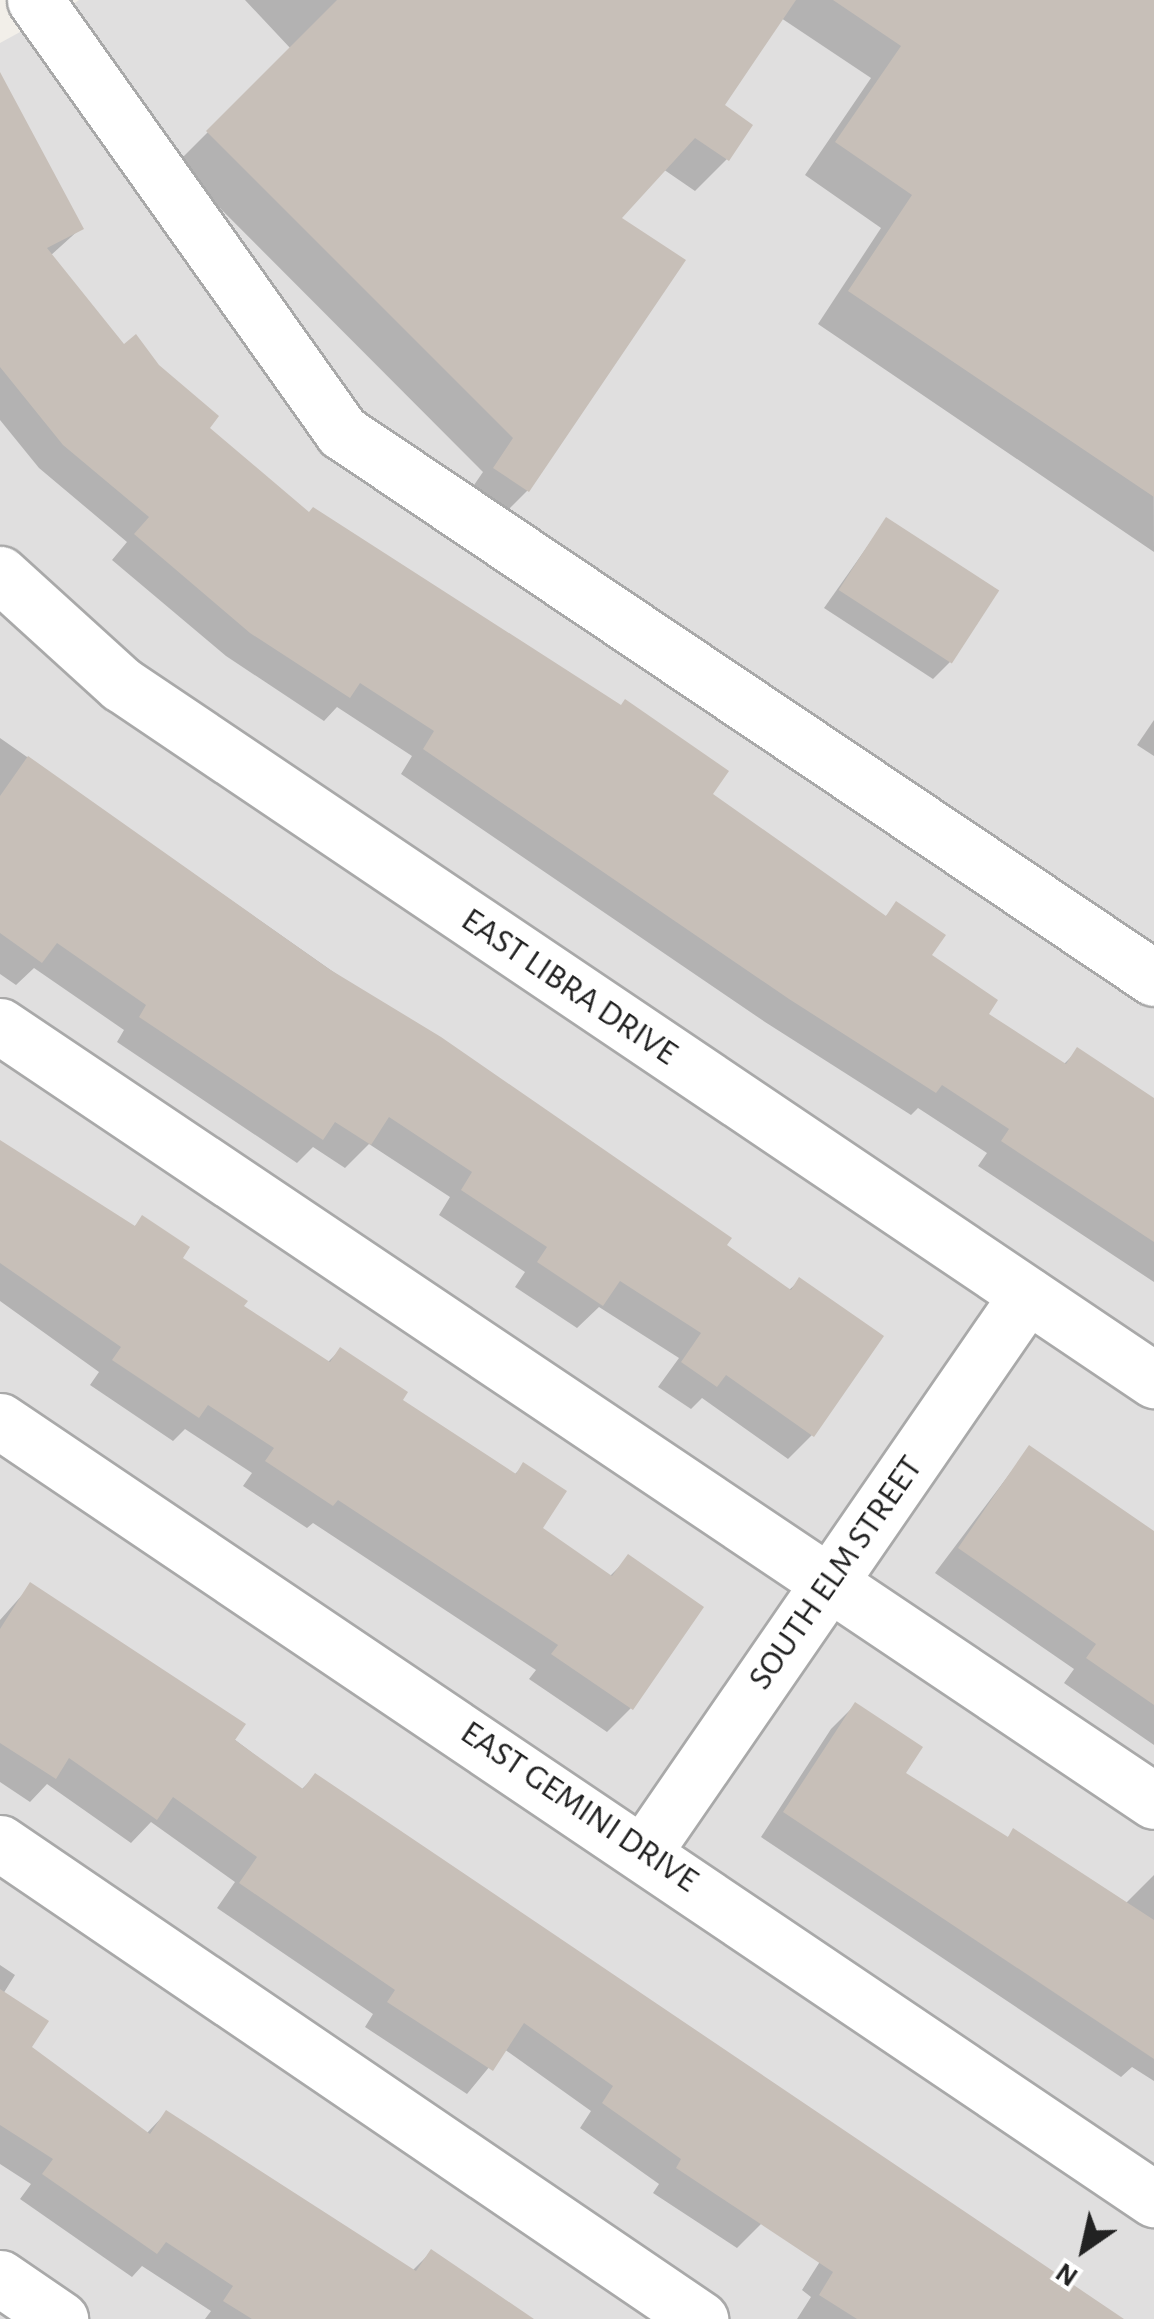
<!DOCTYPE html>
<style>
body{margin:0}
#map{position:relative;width:1154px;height:2319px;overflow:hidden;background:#f2efe9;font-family:"Alegreya Sans",sans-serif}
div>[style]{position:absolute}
.residential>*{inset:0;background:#e0dfdf}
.shadow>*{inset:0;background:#0003}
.building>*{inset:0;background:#c7bfb8;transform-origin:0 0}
.roads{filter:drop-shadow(2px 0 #a9a9a9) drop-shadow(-2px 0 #a9a9a9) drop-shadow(0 2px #a9a9a9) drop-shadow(0 -2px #a9a9a9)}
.minor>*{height:55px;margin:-27.5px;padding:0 27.5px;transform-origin:27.5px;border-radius:27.5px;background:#fff}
span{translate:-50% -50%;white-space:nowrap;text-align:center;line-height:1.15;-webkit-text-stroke:9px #fff;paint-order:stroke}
.street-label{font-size:35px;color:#222}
.north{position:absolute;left:1034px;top:2199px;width:100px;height:100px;-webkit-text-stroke:8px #fff;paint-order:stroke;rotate:214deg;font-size:28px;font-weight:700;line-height:40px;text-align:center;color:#222}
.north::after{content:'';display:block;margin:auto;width:35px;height:45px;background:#222;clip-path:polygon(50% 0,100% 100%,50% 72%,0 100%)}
</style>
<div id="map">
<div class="residential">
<i style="clip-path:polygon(79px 0,1154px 0,1154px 946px,361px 418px,62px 12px)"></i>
<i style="clip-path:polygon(31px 26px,330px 440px,1154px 995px,1154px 2319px,0 2319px,0 43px)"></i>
</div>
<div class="shadow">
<i style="clip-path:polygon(245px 0,1152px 0,1154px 552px,818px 324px,881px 228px,805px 175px,871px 78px,781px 18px,721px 106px,727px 159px,695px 191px,663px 169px,619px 218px,682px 261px,527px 491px,495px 523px,463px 501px,483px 472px,176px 164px,291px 49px)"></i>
<i style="clip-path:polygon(0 117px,81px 228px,50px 256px,123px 348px,206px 428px,308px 515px,884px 918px,897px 905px,928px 956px,986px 1014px,1063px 1065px,1077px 1051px,1154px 1101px,1154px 1282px,978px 1166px,987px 1153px,918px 1108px,911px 1115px,765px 1022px,401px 774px,412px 756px,337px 707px,324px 721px,226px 656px,112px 560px,127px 542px,39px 468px,0 420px)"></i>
<i style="clip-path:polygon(886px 520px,950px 662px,933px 679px,824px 608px)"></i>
<i style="clip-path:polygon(1154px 720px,1154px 756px,1137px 745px)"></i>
<i style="clip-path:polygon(0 738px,788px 1291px,800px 1280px,812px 1435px,788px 1459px,702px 1398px,691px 1409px,658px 1387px,679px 1358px,599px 1307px,577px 1328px,515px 1287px,525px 1272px,439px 1215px,450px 1197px,369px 1144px,345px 1168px,313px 1147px,297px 1163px,117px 1042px,124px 1030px,34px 968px,16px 985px,0 974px)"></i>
<i style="clip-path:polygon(0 1143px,133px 1228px,143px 1218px,180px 1258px,241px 1307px,327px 1363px,340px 1350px,400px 1400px,514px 1475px,524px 1465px,539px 1528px,609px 1577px,629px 1557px,631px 1708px,607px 1732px,529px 1679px,536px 1670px,313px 1523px,307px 1528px,243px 1486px,252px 1473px,185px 1429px,173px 1441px,90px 1385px,99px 1372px,0 1301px)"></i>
<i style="clip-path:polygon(1029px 1448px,1154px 1534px,1154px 1745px,1064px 1683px,1074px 1669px,935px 1573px)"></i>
<i style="clip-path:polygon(31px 1585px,301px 1790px,315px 1776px,1121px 2319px,797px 2319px,811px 2297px,802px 2290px,845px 2222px,761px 2224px,737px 2248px,653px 2193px,659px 2184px,580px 2128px,591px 2111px,504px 2049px,467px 2094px,365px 2027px,373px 2014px,217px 1908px,235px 1882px,151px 1822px,131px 1843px,47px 1784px,30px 1802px,0 1782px,0 1620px)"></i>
<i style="clip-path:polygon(855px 1705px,903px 1773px,1006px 1839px,1014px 1831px,1125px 1904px,1154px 1875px,1154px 2081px,1132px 2067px,1121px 2077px,761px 1837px,831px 1729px)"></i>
<i style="clip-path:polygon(0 1965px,15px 1975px,3px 1994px,29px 2048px,146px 2134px,166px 2113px,412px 2271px,431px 2252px,529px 2319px,205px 2319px,211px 2311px,142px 2266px,132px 2277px,20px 2199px,31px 2184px,0 2164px)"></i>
</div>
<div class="building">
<i style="clip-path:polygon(337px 0,796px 0,725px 105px,753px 125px,729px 161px,695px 138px,622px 218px,686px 260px,529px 492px,493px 468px,513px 438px,206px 131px)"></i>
<i style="clip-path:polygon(833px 0,1154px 0,1154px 497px,848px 291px,912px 195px,835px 142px,901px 46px)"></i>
<i style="clip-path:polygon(0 72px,84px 229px,47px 248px,124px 344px,136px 334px,159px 365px,219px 416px,210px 428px,309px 512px,313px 507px,621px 705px,625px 699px,729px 771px,713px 794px,886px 916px,896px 901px,946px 935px,932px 955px,998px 1000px,989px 1014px,1066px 1064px,1077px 1047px,1154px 1098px,1154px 1242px,1001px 1141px,1009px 1129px,942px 1085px,936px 1093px,789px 999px,423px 749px,434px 731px,360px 683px,350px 698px,250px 633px,134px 534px,149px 517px,63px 445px,0 367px)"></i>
<i style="left:886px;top:517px;width:135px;height:87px;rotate:33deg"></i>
<i style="clip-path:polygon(28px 756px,329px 969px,441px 1037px,732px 1238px,727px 1245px,791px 1290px,799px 1277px,884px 1336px,814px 1437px,726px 1375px,717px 1387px,681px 1362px,701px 1333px,620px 1281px,603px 1306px,537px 1262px,547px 1247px,461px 1190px,472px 1172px,389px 1117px,371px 1145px,335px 1122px,323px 1140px,139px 1017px,146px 1005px,57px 943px,42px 963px,0 933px,0 796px)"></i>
<i style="clip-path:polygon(0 1140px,135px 1226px,142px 1215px,190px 1247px,183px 1258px,248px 1301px,244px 1306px,330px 1362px,340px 1347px,408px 1392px,403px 1400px,516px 1474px,523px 1462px,567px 1491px,543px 1528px,612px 1576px,628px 1554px,704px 1607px,633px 1710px,551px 1654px,558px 1645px,338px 1500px,333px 1506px,265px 1461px,274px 1448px,208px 1405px,199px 1418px,112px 1360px,121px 1347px,0 1263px)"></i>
<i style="clip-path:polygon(1029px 1445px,1154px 1531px,1154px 1705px,1086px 1658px,1096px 1644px,958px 1548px)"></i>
<i style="clip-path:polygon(30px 1582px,246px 1724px,235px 1740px,303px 1789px,315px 1773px,1124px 2319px,857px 2319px,819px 2295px,833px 2272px,676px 2168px,681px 2159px,602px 2103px,613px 2086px,524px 2023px,493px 2071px,387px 2002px,395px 1990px,239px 1883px,257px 1857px,173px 1797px,157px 1820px,69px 1758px,56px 1779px,0 1743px,0 1629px)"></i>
<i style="clip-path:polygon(855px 1702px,923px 1747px,906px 1773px,1008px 1837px,1013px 1828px,1154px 1920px,1154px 2059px,783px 1812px)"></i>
<i style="clip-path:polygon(0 1989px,49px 2021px,32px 2047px,150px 2134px,166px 2110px,416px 2271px,431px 2249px,534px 2319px,252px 2319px,223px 2301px,233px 2286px,166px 2242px,157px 2254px,42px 2174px,53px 2159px,0 2125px)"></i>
</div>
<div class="roads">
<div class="minor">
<i style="left:35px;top:0;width:530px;rotate:54.6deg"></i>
<i style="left:342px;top:432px;width:978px;rotate:33.92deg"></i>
<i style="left:0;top:574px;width:164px;rotate:42.3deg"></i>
<i style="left:121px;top:684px;width:1246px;rotate:33.97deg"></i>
<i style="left:0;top:1026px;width:1390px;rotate:33.88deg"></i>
<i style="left:0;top:1421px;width:1392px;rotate:33.99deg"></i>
<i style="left:0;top:1843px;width:847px;rotate:34.22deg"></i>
<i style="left:645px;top:1850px;width:674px;rotate:-55.46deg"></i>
<i style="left:0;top:2278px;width:73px;rotate:34.3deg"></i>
</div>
</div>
<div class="street-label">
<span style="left:569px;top:987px;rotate:34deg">EAST LIBRA DRIVE</span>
<span style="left:836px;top:1573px;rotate:-55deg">SOUTH ELM STREET</span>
<span style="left:579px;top:1807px;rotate:34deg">EAST GEMINI DRIVE</span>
</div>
<div class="north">N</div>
</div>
